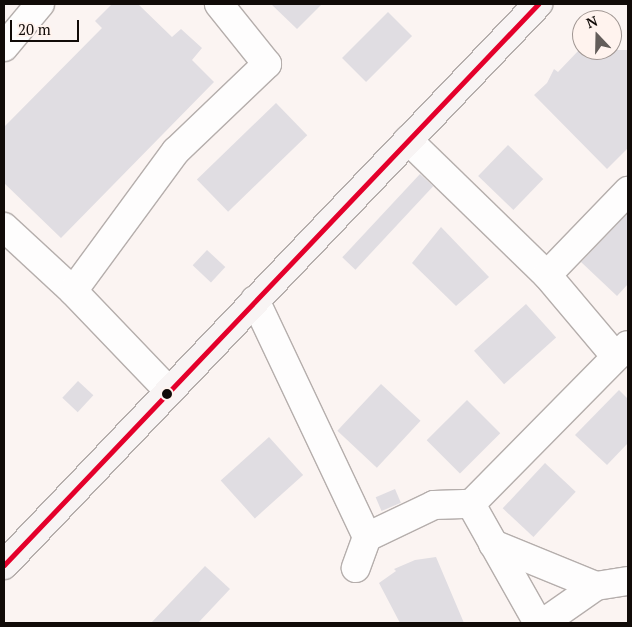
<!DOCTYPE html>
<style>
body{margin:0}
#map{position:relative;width:632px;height:627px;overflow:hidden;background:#fbf4f2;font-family:"PT Serif",serif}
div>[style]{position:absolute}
.building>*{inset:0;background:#e0dde2;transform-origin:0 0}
.roads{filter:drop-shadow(1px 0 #b5aeac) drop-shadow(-1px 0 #b5aeac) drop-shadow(0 1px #b5aeac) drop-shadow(0 -1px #b5aeac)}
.minor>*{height:28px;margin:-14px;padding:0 14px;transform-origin:14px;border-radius:14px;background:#fefdfd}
.major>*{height:28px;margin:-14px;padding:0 14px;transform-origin:14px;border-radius:14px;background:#f8f4f4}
.bus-1>*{height:5px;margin:-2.5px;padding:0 2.5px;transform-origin:2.5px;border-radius:2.5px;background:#e4002b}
.dots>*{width:14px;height:14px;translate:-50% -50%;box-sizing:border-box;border:2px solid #fff3ee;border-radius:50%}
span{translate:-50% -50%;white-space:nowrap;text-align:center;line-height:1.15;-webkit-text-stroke:4px #fff3ee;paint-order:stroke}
.frame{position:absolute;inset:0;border:5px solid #110b08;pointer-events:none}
.north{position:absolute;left:572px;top:10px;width:50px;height:50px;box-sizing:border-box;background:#fff3ee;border:1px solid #a09692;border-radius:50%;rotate:339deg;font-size:14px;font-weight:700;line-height:20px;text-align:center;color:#110b08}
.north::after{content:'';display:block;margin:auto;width:18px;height:22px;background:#635d5a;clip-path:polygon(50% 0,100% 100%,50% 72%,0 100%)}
.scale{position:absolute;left:10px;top:20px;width:69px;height:22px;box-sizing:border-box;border:2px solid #110b08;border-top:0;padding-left:6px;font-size:15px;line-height:18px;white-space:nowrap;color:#110b08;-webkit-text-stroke:4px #fff3ee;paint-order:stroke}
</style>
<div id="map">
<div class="building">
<i style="clip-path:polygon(112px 4px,138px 4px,172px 37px,181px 29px,202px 48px,192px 60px,214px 82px,61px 238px,4px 183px,4px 127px,102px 28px,95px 21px)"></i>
<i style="clip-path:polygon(271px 4px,322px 4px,297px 29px)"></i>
<i style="left:388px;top:12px;width:34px;height:65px;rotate:45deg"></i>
<i style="clip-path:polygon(579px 50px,628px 50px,628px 148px,607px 169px,534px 95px,547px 83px,554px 69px,558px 72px)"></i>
<i style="left:276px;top:103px;width:45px;height:110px;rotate:46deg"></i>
<i style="left:508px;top:145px;width:49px;height:43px;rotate:44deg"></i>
<i style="left:420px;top:174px;width:18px;height:114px;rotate:43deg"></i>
<i style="clip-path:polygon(628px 213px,628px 284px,617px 296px,581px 262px)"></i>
<i style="clip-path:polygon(441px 227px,489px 277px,456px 306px,412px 263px)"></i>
<i style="left:207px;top:250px;width:25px;height:21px;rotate:43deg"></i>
<i style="left:526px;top:304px;width:45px;height:70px;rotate:48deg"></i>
<i style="left:78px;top:381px;width:21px;height:23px;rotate:43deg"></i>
<i style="left:381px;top:384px;width:54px;height:64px;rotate:43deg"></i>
<i style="clip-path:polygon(619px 390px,628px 399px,628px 443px,607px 465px,575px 435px)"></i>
<i style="left:467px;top:400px;width:47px;height:57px;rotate:45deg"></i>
<i style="left:269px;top:437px;width:51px;height:65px;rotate:48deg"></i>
<i style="left:545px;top:463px;width:42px;height:62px;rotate:43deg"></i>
<i style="left:395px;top:489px;width:15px;height:21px;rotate:67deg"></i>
<i style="clip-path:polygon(436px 557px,464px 623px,400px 623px,379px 583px,396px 571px,394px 569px,415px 560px)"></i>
<i style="clip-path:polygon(205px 566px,230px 589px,198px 623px,151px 623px)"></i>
</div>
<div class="roads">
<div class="minor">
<i style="left:4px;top:47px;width:56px;rotate:-50.1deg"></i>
<i style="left:408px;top:140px;width:194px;rotate:44.2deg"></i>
<i style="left:547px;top:275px;width:107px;rotate:49.9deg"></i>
<i style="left:4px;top:227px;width:94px;rotate:42.8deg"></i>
<i style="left:73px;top:291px;width:139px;rotate:46.2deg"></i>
<i style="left:547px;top:275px;width:117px;rotate:-46deg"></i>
<i style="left:73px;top:291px;width:174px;rotate:-53.7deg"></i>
<i style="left:176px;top:151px;width:126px;rotate:-43.7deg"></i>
<i style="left:267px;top:64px;width:77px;rotate:-128.7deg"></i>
<i style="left:255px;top:300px;width:262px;rotate:64.7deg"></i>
<i style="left:367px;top:537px;width:33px;rotate:110deg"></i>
<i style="left:471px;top:504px;width:137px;rotate:60.6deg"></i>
<i style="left:367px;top:537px;width:74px;rotate:-25.5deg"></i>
<i style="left:434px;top:505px;width:37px;rotate:-2deg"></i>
<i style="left:471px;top:504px;width:223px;rotate:-45.4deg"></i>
<i style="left:493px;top:544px;width:111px;rotate:22.2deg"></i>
<i style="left:596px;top:586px;width:65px;rotate:145.1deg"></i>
<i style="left:596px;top:586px;width:32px;rotate:-9deg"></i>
</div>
<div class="major">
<i style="left:4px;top:565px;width:775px;rotate:-46.41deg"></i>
</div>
</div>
<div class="bus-1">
<i style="left:4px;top:565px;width:775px;rotate:-46.41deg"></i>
</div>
<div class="dots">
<i style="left:167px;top:394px;background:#110b08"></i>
</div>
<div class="frame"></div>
<div class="north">N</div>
<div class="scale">20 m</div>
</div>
